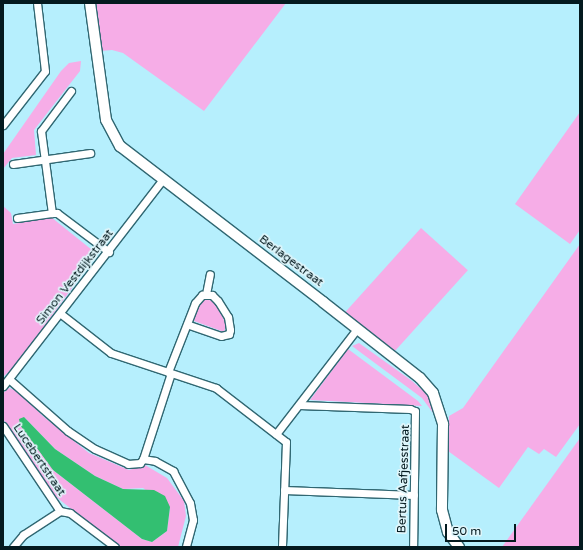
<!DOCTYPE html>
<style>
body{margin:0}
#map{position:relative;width:583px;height:550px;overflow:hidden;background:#b6effd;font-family:"Varela Round",sans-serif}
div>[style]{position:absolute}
.green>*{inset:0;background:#f6ade7;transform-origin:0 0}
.water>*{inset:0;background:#33bf71}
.roads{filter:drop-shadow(1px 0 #306772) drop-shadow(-1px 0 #306772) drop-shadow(0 1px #306772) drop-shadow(0 -1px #306772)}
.street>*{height:7px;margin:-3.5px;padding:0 3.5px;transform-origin:3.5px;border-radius:3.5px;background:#fff}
.secondary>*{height:10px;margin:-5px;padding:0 5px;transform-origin:5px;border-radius:5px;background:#fff}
span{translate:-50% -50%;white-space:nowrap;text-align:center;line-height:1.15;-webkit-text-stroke:3.5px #e0f6fb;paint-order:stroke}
.street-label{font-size:12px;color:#041a1f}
.frame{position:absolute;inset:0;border:4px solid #041a1f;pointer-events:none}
.scale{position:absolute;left:445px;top:524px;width:71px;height:18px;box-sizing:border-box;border:2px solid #041a1f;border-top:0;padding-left:5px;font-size:12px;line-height:14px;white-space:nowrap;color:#041a1f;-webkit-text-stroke:3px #e0f6fb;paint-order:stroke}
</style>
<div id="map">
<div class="green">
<i style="clip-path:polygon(93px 3px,286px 3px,204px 111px,123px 53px,112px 50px,101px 51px)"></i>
<i style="clip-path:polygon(81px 61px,80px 71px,34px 130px,36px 155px,12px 158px,3px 169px,3px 154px,61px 71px,69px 63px)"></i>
<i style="clip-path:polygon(580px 112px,580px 230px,570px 244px,515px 204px)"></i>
<i style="clip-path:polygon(3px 206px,11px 213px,13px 224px,51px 217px,97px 254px,15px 366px,3px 377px)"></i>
<i style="left:421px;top:228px;width:63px;height:114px;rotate:42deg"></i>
<i style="clip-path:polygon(580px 244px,580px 424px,556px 457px,544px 449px,539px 454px,528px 447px,499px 488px,448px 451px,449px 416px,463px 408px)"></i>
<i style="clip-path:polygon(204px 299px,213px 301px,221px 312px,226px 326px,224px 332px,194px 321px,196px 308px)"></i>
<i style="clip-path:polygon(359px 343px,412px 381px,427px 394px,436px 417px,422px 398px,352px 346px)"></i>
<i style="clip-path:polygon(348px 349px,418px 401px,422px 406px,310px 400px)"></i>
<i style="clip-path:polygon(evenodd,9px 388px,17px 391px,44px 417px,89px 453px,129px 470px,145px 465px,167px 478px,184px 501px,186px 516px,178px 547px,119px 547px,55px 496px,3px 419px,3px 393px,9px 388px,24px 417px,55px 449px,95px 476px,123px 489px,143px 488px,170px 508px,167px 531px,152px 542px,142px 539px,53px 470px,24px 417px)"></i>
<i style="clip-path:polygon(580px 438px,580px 547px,502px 547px)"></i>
</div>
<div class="water">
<i style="clip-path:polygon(24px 417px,55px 449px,95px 476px,123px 489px,154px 490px,165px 496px,170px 507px,167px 531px,152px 542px,142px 539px,53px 470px,20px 425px,19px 419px)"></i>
</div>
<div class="roads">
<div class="street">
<i style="left:71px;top:91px;width:50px;rotate:126.9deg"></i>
<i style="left:41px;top:131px;width:83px;rotate:82.4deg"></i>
<i style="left:52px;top:213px;width:5px"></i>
<i style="left:57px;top:213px;width:65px;rotate:36.9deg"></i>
<i style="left:3px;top:125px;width:68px;rotate:-52.1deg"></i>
<i style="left:45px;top:71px;width:68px;rotate:-96.7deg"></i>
<i style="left:13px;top:164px;width:78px;rotate:-8.1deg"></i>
<i style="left:17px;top:218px;width:35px;rotate:-8deg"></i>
<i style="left:206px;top:294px;width:20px;rotate:-79deg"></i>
<i style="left:61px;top:314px;width:63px;rotate:38deg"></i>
<i style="left:111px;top:353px;width:111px;rotate:18.4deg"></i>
<i style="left:216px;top:388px;width:88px;rotate:37.6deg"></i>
<i style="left:286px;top:442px;width:105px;rotate:92.2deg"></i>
<i style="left:168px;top:372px;width:74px;rotate:-68.6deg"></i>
<i style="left:195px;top:303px;width:11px;rotate:-49deg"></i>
<i style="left:202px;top:295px;width:10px"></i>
<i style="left:212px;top:295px;width:8px;rotate:45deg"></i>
<i style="left:218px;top:301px;width:19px;rotate:58deg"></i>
<i style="left:228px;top:317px;width:13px;rotate:81deg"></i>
<i style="left:230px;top:330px;width:4px;rotate:104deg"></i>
<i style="left:229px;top:334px;width:8px;rotate:166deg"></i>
<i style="left:221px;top:336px;width:36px;rotate:-161deg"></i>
<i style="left:10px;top:380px;width:77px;rotate:41.3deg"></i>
<i style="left:68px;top:431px;width:32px;rotate:34deg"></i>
<i style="left:95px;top:449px;width:36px;rotate:24deg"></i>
<i style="left:128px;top:464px;width:12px;rotate:-5deg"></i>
<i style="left:140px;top:463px;width:5px;rotate:-53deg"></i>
<i style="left:143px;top:459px;width:12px;rotate:9deg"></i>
<i style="left:155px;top:461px;width:21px;rotate:29deg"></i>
<i style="left:173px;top:471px;width:36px;rotate:62deg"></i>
<i style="left:190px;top:503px;width:17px;rotate:80deg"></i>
<i style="left:193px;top:520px;width:28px;rotate:105deg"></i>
<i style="left:3px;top:386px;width:260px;rotate:-52.3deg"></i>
<i style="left:299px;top:405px;width:111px;rotate:2.1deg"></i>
<i style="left:410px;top:409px;width:5px;rotate:22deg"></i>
<i style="left:415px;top:411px;width:136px;rotate:90.8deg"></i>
<i style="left:3px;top:426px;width:102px;rotate:56.2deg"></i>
<i style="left:60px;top:511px;width:10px;rotate:11deg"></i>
<i style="left:70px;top:513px;width:56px;rotate:37.1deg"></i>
<i style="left:276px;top:434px;width:133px;rotate:-52.4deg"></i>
<i style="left:143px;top:459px;width:90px;rotate:-72deg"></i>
<i style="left:284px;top:490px;width:130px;rotate:2.2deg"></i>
<i style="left:13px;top:547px;width:16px;rotate:-50deg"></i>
<i style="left:23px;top:535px;width:44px;rotate:-33deg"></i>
</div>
<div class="secondary">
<i style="left:90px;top:3px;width:118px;rotate:82.2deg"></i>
<i style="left:106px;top:120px;width:30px;rotate:62deg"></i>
<i style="left:120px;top:146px;width:256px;rotate:37.5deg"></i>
<i style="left:323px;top:302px;width:123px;rotate:38.1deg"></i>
<i style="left:420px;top:378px;width:20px;rotate:49deg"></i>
<i style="left:433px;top:393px;width:33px;rotate:72deg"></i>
<i style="left:443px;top:424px;width:86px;rotate:90.7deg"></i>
<i style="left:442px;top:510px;width:23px;rotate:75deg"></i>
<i style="left:448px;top:532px;width:19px;rotate:54deg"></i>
</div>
</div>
<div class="street-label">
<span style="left:291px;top:261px;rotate:37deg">Berlagestraat</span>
<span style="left:75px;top:277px;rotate:-52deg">Simon Vestdijkstraat</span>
<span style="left:39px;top:460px;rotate:56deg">Lucebertstraat</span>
<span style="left:404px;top:479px;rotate:-88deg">Bertus Aafjesstraat</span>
</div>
<div class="frame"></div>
<div class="scale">50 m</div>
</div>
